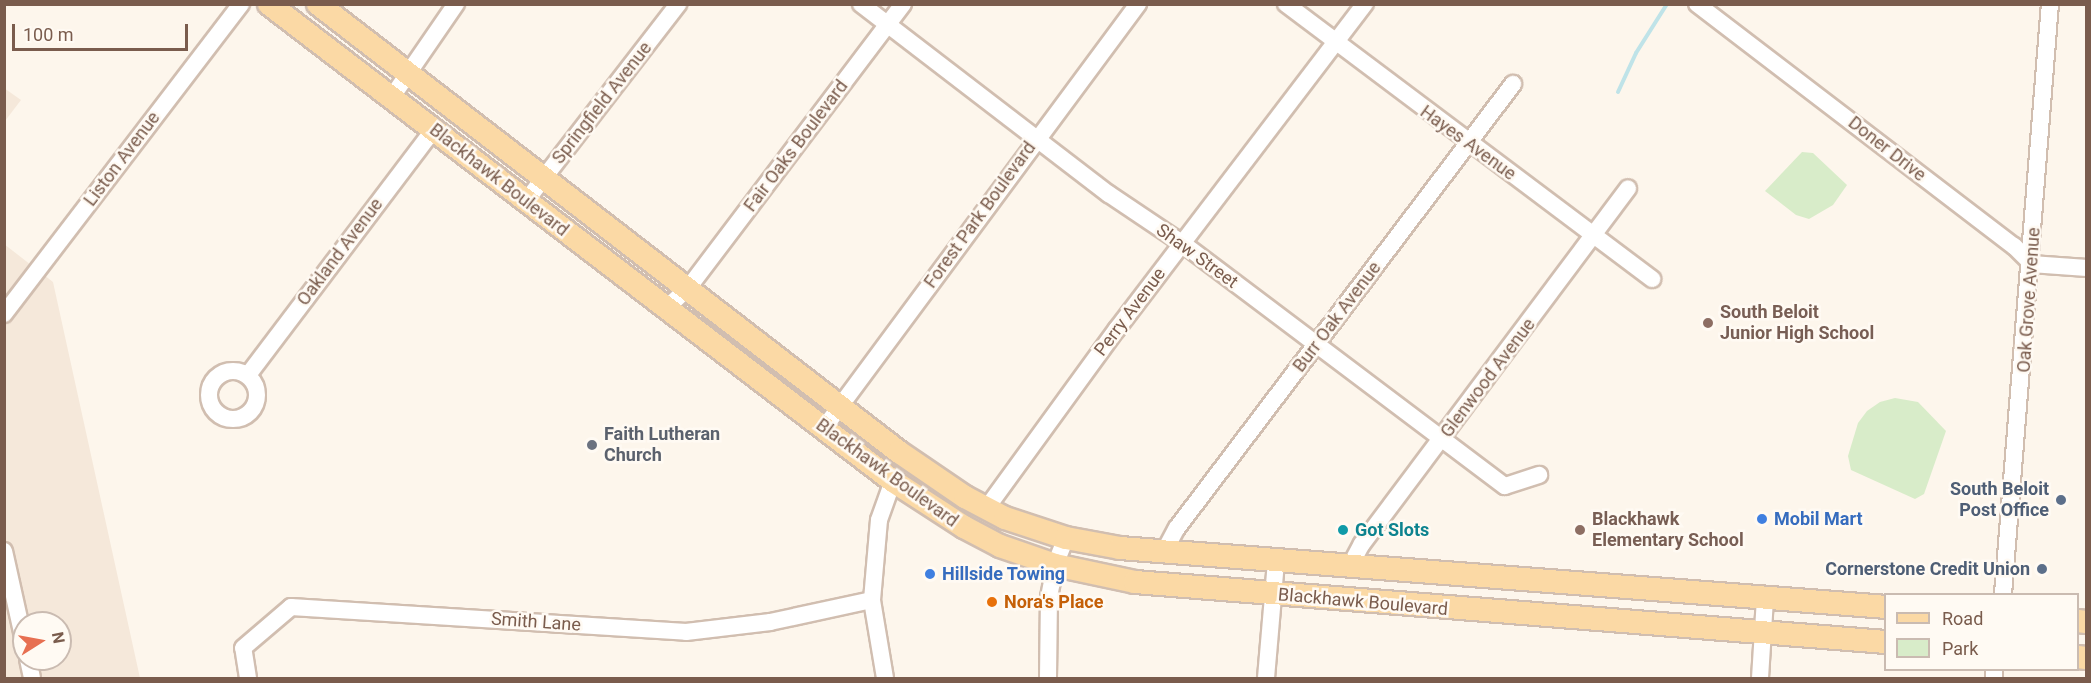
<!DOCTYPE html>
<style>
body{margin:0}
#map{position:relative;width:2091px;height:683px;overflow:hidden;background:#fdf6ec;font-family:Roboto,sans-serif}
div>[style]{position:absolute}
.residential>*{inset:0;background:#f5e8da}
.green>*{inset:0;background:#d8ecc9}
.stream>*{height:4px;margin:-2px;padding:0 2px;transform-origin:2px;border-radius:2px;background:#bfe3e8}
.roads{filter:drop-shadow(2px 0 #d1beb0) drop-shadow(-2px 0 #d1beb0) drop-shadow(0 2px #d1beb0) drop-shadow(0 -2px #d1beb0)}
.minor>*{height:16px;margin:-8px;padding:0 8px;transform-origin:8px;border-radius:8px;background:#fff}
.minor>.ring{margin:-8px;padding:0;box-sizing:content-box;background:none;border:16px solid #fff;border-radius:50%}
.major>*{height:22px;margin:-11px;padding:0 11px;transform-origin:11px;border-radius:11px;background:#fbd9a5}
.dots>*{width:16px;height:16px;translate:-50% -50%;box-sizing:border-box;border:3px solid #fffaf3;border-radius:50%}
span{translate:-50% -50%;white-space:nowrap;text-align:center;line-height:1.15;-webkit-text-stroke:5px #fffaf3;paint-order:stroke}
.street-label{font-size:18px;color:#7a5c4d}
.education-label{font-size:18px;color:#785e54;font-weight:700}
.left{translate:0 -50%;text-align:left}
.worship-label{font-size:18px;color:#5b616d;font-weight:700}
.service-label{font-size:18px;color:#4e5e75;font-weight:700}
.right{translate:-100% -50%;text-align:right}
.shop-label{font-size:18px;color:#366cbe;font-weight:700}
.culture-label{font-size:18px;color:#0d838f;font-weight:700}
.food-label{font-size:18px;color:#c56008;font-weight:700}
.frame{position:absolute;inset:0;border:6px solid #7a5c4d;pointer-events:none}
.legend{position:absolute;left:1884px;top:593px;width:195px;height:78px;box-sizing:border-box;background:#fffaf3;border:2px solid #cabbb1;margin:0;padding:8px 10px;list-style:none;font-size:18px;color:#7a5c4d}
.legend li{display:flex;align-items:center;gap:12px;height:30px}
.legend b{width:30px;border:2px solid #cabbb1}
.north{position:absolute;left:12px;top:611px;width:60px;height:60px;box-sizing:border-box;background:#fffaf3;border:2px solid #cabbb1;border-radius:50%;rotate:79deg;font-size:16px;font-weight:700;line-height:24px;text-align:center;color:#7a5c4d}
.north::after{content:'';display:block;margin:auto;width:21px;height:27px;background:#e76f51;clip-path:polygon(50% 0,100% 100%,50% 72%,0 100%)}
.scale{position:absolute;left:12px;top:24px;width:176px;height:27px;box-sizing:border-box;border:3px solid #7a5c4d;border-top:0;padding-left:8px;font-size:18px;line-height:21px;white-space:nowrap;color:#7a5c4d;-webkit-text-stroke:4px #fffaf3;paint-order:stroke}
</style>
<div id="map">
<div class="residential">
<i style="clip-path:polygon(4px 88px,21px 100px,5px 121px,4px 121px)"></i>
<i style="clip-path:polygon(evenodd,4px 244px,53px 282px,140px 678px,5px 678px,4px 244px,24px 623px,60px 623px,60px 659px,24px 659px,24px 623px)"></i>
</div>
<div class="green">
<i style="clip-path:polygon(1802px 152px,1813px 153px,1847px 185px,1833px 205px,1809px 219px,1796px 215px,1765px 191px)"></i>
<i style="clip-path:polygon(1895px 398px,1918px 402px,1946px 431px,1924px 494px,1915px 499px,1851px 470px,1848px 456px,1858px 423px,1867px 411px,1880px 402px)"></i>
</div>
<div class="stream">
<i style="left:1618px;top:92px;width:43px;rotate:-65.2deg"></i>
<i style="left:1636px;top:53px;width:58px;rotate:-57.7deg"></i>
</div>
<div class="roads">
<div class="minor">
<i style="left:861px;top:4px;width:312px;rotate:37.5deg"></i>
<i style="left:1109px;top:194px;width:88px;rotate:33.9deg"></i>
<i style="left:1182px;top:243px;width:404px;rotate:37deg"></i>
<i style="left:1505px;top:486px;width:36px;rotate:-18deg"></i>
<i style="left:1286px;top:4px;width:458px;rotate:36.9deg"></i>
<i style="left:1697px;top:4px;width:399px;rotate:37.4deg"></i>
<i style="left:2014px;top:246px;width:25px;rotate:45deg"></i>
<i style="left:2032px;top:264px;width:54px;rotate:4.2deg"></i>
<i style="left:392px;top:97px;width:113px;rotate:-55.5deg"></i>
<i style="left:526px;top:201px;width:249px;rotate:-52.3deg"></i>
<i style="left:667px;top:308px;width:30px;rotate:-44deg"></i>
<i style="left:689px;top:287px;width:355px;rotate:-52.9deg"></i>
<i style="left:4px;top:314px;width:390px;rotate:-52.6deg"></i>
<i class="ring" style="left:209px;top:371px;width:32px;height:32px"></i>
<i style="left:248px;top:375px;width:307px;rotate:-52.9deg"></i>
<i style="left:824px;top:428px;width:528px;rotate:-53.48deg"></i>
<i style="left:986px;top:509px;width:223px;rotate:-54deg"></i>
<i style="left:1117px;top:329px;width:409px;rotate:-52.7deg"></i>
<i style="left:4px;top:551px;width:92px;rotate:77.5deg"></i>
<i style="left:1164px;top:552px;width:27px;rotate:-62deg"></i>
<i style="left:1177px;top:528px;width:557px;rotate:-52.88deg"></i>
<i style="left:1349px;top:568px;width:27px;rotate:-62deg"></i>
<i style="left:1362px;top:544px;width:444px;rotate:-53.2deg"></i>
<i style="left:2003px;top:594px;width:592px;rotate:-85.45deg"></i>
<i style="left:28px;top:659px;width:19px;rotate:78deg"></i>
<i style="left:248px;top:678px;width:30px;rotate:-99deg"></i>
<i style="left:243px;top:648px;width:63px;rotate:-40.5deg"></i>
<i style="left:291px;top:607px;width:396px;rotate:3.6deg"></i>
<i style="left:686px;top:632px;width:85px;rotate:-6.8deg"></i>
<i style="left:770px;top:622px;width:104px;rotate:-12.2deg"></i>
<i style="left:885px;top:678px;width:79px;rotate:-99.5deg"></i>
<i style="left:872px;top:600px;width:80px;rotate:-85deg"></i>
<i style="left:879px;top:520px;width:41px;rotate:-70.3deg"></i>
<i style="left:1048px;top:678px;width:81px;rotate:-89.3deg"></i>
<i style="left:1049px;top:597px;width:33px;rotate:-79deg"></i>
<i style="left:1055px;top:565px;width:29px;rotate:-68deg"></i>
<i style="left:1266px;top:678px;width:116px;rotate:-85.1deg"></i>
<i style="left:1760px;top:678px;width:80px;rotate:-86.4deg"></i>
<i style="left:1994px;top:678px;width:8px;rotate:-90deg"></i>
</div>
<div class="major">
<i style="left:269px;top:4px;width:785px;rotate:37.4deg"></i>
<i style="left:893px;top:481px;width:85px;rotate:32.9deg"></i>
<i style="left:964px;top:527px;width:41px;rotate:27.8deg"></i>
<i style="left:1000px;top:546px;width:58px;rotate:19.1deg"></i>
<i style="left:1055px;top:565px;width:82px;rotate:12deg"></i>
<i style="left:1135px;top:582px;width:753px;rotate:4.57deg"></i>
<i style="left:318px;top:4px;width:734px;rotate:37.64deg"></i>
<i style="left:899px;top:452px;width:80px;rotate:34.3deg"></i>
<i style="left:965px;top:497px;width:45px;rotate:27.7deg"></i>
<i style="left:1005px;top:518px;width:64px;rotate:18.2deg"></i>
<i style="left:1066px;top:538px;width:55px;rotate:10.5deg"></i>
<i style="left:1120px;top:548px;width:768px;rotate:4.4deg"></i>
<i style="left:2078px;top:621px;width:8px;rotate:7deg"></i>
<i style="left:2078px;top:657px;width:8px;rotate:7deg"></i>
</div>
</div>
<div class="dots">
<i style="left:1708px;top:323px;background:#8d6e63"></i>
<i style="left:592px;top:445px;background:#6b7280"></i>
<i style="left:2061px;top:500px;background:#5c6f8a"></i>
<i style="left:1762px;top:519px;background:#3f7fe0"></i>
<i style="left:1343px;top:530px;background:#0f9aa8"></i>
<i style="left:1580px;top:530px;background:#8d6e63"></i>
<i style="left:2042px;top:569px;background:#5c6f8a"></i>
<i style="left:930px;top:574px;background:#3f7fe0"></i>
<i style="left:992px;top:602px;background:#e8710a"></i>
</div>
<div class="street-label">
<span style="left:602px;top:103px;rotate:-52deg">Springfield Avenue</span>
<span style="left:1468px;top:143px;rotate:36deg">Hayes Avenue</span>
<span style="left:796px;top:146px;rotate:-53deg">Fair Oaks Boulevard</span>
<span style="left:1887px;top:149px;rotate:38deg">Doner Drive</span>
<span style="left:122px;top:159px;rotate:-53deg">Liston Avenue</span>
<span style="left:499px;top:180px;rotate:38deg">Blackhawk Boulevard</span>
<span style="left:980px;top:215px;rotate:-54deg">Forest Park Boulevard</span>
<span style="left:340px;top:252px;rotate:-53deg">Oakland Avenue</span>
<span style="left:1197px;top:256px;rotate:36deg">Shaw Street</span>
<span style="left:2029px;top:300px;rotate:-86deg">Oak Grove Avenue</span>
<span style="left:1130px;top:312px;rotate:-53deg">Perry Avenue</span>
<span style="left:1337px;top:317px;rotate:-53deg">Burr Oak Avenue</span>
<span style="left:1488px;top:378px;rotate:-53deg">Glenwood Avenue</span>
<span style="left:887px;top:473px;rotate:36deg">Blackhawk Boulevard</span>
<span style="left:1363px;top:602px;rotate:5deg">Blackhawk Boulevard</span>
<span style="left:536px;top:622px;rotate:4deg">Smith Lane</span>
</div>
<div class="education-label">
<span class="left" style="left:1720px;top:323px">South Beloit<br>Junior High School</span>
<span class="left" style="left:1592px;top:530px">Blackhawk<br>Elementary School</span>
</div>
<div class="worship-label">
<span class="left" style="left:604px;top:445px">Faith Lutheran<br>Church</span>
</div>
<div class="service-label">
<span class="right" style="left:2049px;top:500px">South Beloit<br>Post Office</span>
<span class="right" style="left:2030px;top:569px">Cornerstone Credit Union</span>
</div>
<div class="shop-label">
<span class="left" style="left:1774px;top:519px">Mobil Mart</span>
<span class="left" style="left:942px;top:574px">Hillside Towing</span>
</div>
<div class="culture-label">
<span class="left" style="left:1355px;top:530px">Got Slots</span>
</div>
<div class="food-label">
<span class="left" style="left:1004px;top:602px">Nora's Place</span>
</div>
<div class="frame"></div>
<ul class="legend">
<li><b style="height:8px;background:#fbd9a5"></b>Road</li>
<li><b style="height:16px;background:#d8ecc9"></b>Park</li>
</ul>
<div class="north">N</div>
<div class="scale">100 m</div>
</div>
